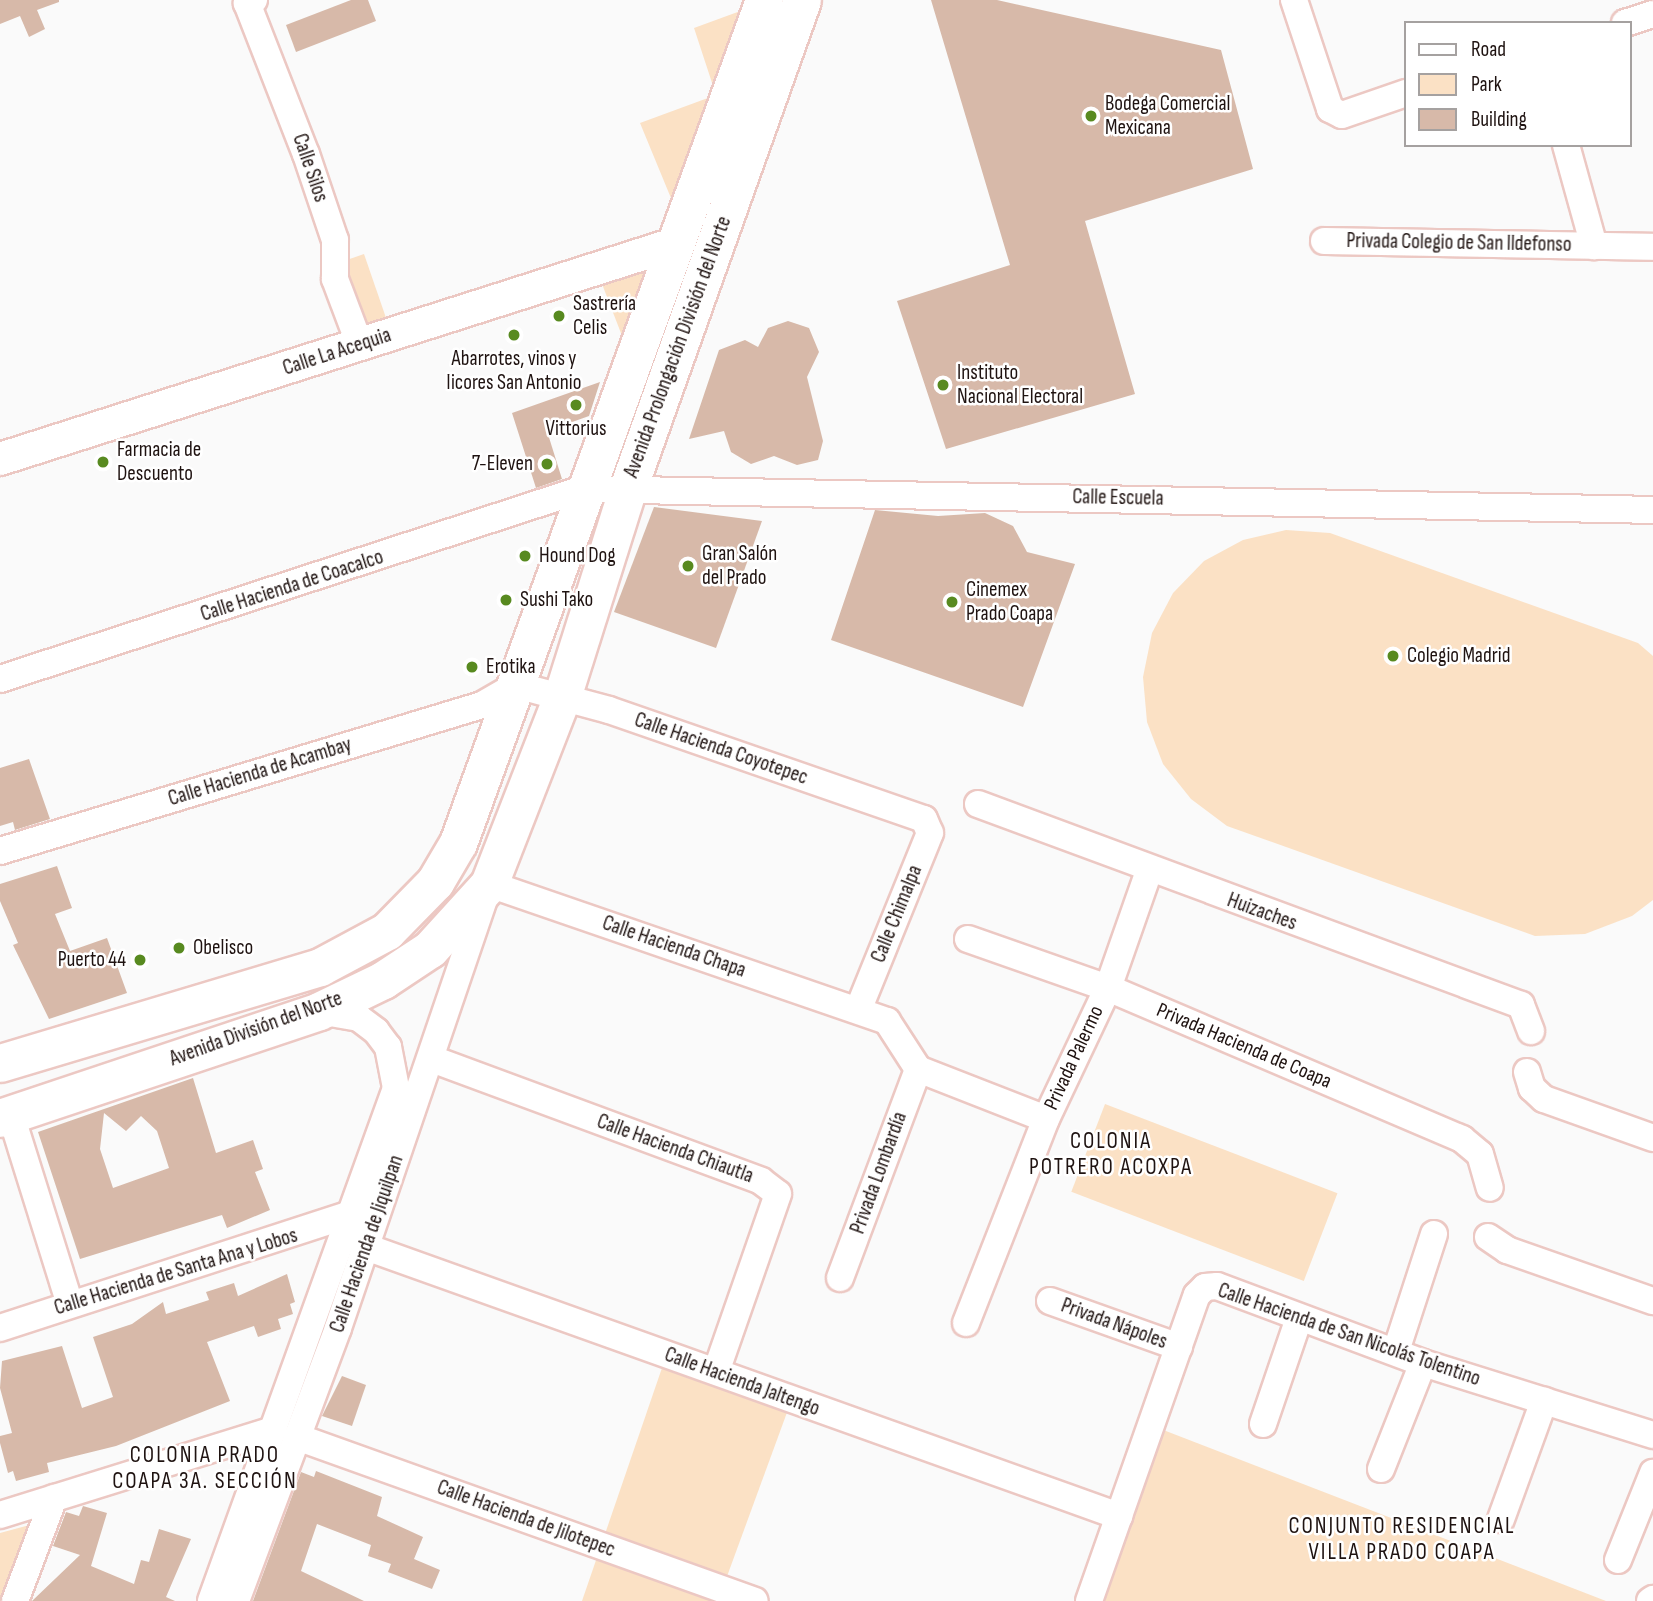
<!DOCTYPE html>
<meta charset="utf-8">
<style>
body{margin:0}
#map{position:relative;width:1653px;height:1601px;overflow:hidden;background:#fafafa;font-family:"Sofia Sans Condensed",sans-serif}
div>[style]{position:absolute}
.green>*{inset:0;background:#fbe1c5;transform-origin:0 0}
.building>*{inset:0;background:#d7b9a9}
.roads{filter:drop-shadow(2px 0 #ecc8c3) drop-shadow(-2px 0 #ecc8c3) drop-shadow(0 2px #ecc8c3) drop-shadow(0 -2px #ecc8c3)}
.minor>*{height:26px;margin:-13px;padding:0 13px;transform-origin:13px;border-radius:13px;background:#fff}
.tertiary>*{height:32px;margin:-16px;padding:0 16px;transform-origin:16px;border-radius:16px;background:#fff}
.secondary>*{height:37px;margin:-18.5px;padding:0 18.5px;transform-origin:18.5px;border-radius:18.5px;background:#fff}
.dots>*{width:19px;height:19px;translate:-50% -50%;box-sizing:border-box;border:4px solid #fff;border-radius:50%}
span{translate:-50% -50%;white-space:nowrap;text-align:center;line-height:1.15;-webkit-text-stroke:5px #fff;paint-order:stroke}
.poi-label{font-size:21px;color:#1f1311}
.left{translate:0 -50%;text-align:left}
.right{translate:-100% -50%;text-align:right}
.street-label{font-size:21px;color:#1f1311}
.neighbourhood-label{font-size:23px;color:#1f1311;letter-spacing:2px}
.legend{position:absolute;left:1404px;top:21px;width:228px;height:126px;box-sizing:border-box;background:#fff;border:2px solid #a5a1a0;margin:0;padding:9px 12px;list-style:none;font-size:21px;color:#1f1311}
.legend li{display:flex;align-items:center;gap:14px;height:35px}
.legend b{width:35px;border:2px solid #a5a1a0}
</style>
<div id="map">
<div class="green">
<i style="clip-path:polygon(754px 6px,673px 203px,640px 123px,716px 95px,694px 28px)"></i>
<i style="left:364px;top:254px;width:72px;height:22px;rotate:71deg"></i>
<i style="clip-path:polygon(652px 265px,624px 341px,602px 284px)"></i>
<i style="clip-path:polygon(1286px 530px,1330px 533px,1638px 643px,1653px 656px,1653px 900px,1632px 916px,1585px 934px,1535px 936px,1227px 826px,1191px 799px,1163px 764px,1147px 722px,1143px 677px,1152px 633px,1173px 593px,1204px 561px,1243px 540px)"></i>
<i style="left:1105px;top:1104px;width:249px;height:94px;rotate:21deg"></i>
<i style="clip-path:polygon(664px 1362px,789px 1407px,718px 1601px,582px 1601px)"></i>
<i style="clip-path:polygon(1153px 1426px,1606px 1601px,1098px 1601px)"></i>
<i style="clip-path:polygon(37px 1523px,4px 1601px,0 1601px,0 1533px)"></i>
</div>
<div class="building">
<i style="clip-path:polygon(0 0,59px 0,59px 2px,37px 10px,45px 29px,29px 37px,20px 16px,0 24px)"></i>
<i style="clip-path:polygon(351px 0,368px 0,376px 21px,296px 52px,286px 25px)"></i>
<i style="clip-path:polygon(931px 0,997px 0,1221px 50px,1253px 169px,1085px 221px,1135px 394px,946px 449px,897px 301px,1010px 265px)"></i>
<i style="clip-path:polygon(788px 321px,809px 328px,819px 352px,807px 377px,823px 441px,818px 460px,797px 465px,774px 456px,751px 464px,731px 452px,724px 431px,689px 439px,719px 350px,745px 340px,758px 347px,768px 328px)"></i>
<i style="clip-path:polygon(600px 382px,589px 416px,547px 431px,562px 479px,536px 488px,512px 413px)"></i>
<i style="clip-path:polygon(654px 507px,762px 521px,716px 648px,614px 612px)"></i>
<i style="clip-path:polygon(875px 510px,938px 516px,985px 513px,1013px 526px,1027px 552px,1075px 564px,1023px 707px,831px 640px)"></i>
<i style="clip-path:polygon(29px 759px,50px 819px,15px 830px,13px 822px,0 826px,0 768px)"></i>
<i style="clip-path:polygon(57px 866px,72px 908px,55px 914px,70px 951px,107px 938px,127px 993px,49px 1019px,13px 945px,18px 943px,0 901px,0 884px)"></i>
<i style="clip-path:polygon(evenodd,193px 1078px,216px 1153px,253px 1140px,263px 1169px,255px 1172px,270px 1210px,227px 1228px,222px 1215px,80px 1259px,38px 1132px,193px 1078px,104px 1113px,126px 1131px,141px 1116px,157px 1131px,169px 1168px,113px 1188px,100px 1149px,104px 1113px)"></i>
<i style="clip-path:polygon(287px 1274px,295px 1302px,290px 1304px,293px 1314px,278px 1319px,281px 1329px,258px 1337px,254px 1326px,207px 1342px,230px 1401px,116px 1446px,47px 1463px,49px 1472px,16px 1481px,13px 1471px,8px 1473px,0 1443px,0 1436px,12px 1433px,0 1388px,2px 1361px,62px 1346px,82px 1408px,113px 1397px,93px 1337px,132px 1324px,163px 1302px,166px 1314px,209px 1300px,206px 1292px,234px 1283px,238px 1296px)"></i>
<i style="clip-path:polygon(342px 1376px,366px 1385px,352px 1426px,322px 1416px)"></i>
<i style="clip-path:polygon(316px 1471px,382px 1497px,377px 1516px,423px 1537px,414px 1559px,440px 1570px,432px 1589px,388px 1572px,391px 1564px,368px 1556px,371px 1545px,317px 1524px,301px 1571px,364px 1601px,253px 1601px,301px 1472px,314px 1477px)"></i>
<i style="clip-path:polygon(83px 1506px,107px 1513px,91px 1566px,134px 1584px,141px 1560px,149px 1562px,159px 1529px,191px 1539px,166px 1597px,175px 1601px,32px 1601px,80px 1555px,53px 1546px,66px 1512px,79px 1516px)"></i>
</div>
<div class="roads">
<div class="minor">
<i style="left:254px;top:0;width:8px;rotate:157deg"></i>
<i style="left:247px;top:3px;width:162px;rotate:68.7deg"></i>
<i style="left:306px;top:154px;width:91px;rotate:71.4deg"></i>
<i style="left:335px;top:240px;width:39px;rotate:90deg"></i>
<i style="left:335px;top:279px;width:71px;rotate:69.3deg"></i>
<i style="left:1294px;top:0;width:115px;rotate:71.7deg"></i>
<i style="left:1330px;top:109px;width:13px;rotate:27deg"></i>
<i style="left:1342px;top:115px;width:68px;rotate:-19deg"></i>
<i style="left:1625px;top:23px;width:29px;rotate:-18deg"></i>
<i style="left:1566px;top:145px;width:105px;rotate:74.5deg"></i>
<i style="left:1324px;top:241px;width:329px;rotate:1deg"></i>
<i style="left:0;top:679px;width:613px;rotate:-18.05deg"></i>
<i style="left:583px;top:489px;width:1070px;rotate:1.12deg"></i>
<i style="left:978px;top:804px;width:579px;rotate:20.31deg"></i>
<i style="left:1521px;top:1005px;width:28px;rotate:69deg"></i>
<i style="left:0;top:851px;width:504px;rotate:-16.85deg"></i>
<i style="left:482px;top:705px;width:39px;rotate:-30deg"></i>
<i style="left:516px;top:685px;width:96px;rotate:15deg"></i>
<i style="left:609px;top:710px;width:333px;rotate:19.1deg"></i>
<i style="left:924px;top:819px;width:15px;rotate:67deg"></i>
<i style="left:930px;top:833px;width:191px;rotate:112.1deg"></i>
<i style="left:968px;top:939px;width:148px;rotate:19.3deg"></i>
<i style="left:1108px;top:988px;width:385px;rotate:23.1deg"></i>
<i style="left:1462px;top:1139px;width:23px;rotate:40deg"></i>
<i style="left:1480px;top:1154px;width:35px;rotate:74deg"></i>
<i style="left:432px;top:1059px;width:351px;rotate:20.3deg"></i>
<i style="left:761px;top:1181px;width:21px;rotate:37deg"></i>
<i style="left:778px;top:1194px;width:188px;rotate:109.2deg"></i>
<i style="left:1527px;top:1072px;width:17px;rotate:73deg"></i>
<i style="left:1532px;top:1088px;width:16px;rotate:43deg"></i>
<i style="left:1544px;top:1099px;width:116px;rotate:19.7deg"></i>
<i style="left:11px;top:1115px;width:198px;rotate:72.7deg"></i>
<i style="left:1488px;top:1237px;width:23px;rotate:34deg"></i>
<i style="left:1507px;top:1250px;width:155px;rotate:19.3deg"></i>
<i style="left:366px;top:1247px;width:800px;rotate:19.66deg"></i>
<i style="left:840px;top:1278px;width:223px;rotate:-69.5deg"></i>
<i style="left:1050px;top:1301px;width:137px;rotate:19.6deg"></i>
<i style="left:966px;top:1323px;width:219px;rotate:-68.6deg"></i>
<i style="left:1046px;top:1119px;width:145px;rotate:-64.7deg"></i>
<i style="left:1108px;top:988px;width:124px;rotate:-70.7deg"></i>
<i style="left:0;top:1328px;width:369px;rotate:-18deg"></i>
<i style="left:1396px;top:1351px;width:123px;rotate:-72deg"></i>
<i style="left:1263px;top:1424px;width:112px;rotate:-71.2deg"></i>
<i style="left:297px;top:1437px;width:486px;rotate:19.7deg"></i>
<i style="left:1381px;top:1469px;width:114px;rotate:-68.4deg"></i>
<i style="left:0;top:1515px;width:286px;rotate:-17.3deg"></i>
<i style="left:1501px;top:1519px;width:126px;rotate:-70deg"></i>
<i style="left:1618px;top:1560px;width:94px;rotate:-68.1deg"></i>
<i style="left:15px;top:1601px;width:110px;rotate:-69.3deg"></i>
<i style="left:211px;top:1601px;width:545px;rotate:-70.17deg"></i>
<i style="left:396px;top:1088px;width:42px;rotate:-101deg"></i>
<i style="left:388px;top:1047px;width:20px;rotate:-127deg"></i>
<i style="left:376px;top:1031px;width:21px;rotate:-143deg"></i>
<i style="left:359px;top:1018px;width:41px;rotate:-170.1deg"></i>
<i style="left:236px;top:1601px;width:291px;rotate:-69.5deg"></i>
<i style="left:338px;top:1328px;width:469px;rotate:-71.2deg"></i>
<i style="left:489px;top:884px;width:421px;rotate:19deg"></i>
<i style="left:887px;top:1021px;width:57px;rotate:57.1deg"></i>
<i style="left:918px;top:1069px;width:137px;rotate:21.3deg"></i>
<i style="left:1089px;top:1601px;width:324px;rotate:-70.6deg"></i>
<i style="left:1197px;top:1295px;width:11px;rotate:-45deg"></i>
<i style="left:1205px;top:1287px;width:12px;rotate:-5deg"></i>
<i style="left:1217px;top:1286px;width:220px;rotate:20.5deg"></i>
<i style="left:1423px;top:1363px;width:241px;rotate:17.4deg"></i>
<i style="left:1650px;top:1601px;width:4px;rotate:-34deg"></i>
</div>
<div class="tertiary">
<i style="left:0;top:459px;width:707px;rotate:-17.69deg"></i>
</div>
<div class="secondary">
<i style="left:0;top:1063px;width:334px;rotate:-16.7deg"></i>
<i style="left:320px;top:967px;width:76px;rotate:-28.2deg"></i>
<i style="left:387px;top:931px;width:69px;rotate:-45.6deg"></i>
<i style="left:435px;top:882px;width:45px;rotate:-59.5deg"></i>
<i style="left:458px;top:843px;width:897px;rotate:-70.05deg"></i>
<i style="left:0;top:1118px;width:336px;rotate:-18.5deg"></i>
<i style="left:319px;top:1011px;width:71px;rotate:-25.8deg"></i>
<i style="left:383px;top:980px;width:56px;rotate:-33.4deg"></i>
<i style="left:430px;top:949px;width:88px;rotate:-47.8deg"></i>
<i style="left:489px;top:884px;width:201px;rotate:-68.7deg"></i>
<i style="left:562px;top:697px;width:216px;rotate:-72.5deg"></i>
<i style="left:627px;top:491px;width:521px;rotate:-70.38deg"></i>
</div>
</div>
<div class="dots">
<i style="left:1091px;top:116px;background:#588a20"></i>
<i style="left:559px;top:316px;background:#588a20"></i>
<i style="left:514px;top:335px;background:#588a20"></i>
<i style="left:943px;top:385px;background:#588a20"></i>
<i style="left:576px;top:405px;background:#588a20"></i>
<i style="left:103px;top:462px;background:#588a20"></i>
<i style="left:547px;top:464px;background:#588a20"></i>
<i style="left:525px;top:556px;background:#588a20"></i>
<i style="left:688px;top:566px;background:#588a20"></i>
<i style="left:506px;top:600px;background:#588a20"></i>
<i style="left:952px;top:602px;background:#588a20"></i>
<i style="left:1393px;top:656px;background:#588a20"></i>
<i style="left:472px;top:667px;background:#588a20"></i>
<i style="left:179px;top:948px;background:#588a20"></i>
<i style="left:140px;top:960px;background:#588a20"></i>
</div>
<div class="poi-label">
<span class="left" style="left:1105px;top:116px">Bodega Comercial<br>Mexicana</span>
<span class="left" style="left:573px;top:316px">Sastrería<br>Celis</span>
<span style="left:514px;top:371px">Abarrotes, vinos y<br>licores San Antonio</span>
<span class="left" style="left:957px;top:385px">Instituto<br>Nacional Electoral</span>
<span style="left:576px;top:429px">Vittorius</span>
<span class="left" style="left:117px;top:462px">Farmacia de<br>Descuento</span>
<span class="right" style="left:533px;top:464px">7-Eleven</span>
<span class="left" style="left:702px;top:566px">Gran Salón<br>del Prado</span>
<span class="left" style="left:539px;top:556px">Hound Dog</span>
<span class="left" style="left:966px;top:602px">Cinemex<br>Prado Coapa</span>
<span class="left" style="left:520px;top:600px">Sushi Tako</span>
<span class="left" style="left:1407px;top:656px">Colegio Madrid</span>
<span class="left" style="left:486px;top:667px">Erotika</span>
<span class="left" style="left:193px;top:948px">Obelisco</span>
<span class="right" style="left:126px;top:960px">Puerto 44</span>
</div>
<div class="street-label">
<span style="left:310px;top:168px;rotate:71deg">Calle Silos</span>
<span style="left:1459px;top:243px;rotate:1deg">Privada Colegio de San Ildefonso</span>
<span style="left:678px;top:347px;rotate:-70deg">Avenida Prolongación División del Norte</span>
<span style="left:337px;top:352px;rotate:-18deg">Calle La Acequia</span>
<span style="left:1118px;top:498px;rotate:1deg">Calle Escuela</span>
<span style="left:292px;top:586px;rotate:-18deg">Calle Hacienda de Coacalco</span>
<span style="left:721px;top:749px;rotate:19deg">Calle Hacienda Coyotepec</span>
<span style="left:260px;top:772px;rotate:-17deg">Calle Hacienda de Acambay</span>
<span style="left:1262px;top:912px;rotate:20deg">Huizaches</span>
<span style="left:897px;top:914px;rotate:-68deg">Calle Chimalpa</span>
<span style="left:674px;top:947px;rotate:19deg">Calle Hacienda Chapa</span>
<span style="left:256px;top:1029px;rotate:-20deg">Avenida División del Norte</span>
<span style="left:1244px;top:1046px;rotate:23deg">Privada Hacienda de Coapa</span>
<span style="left:1074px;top:1058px;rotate:-65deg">Privada Palermo</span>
<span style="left:675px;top:1149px;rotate:20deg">Calle Hacienda Chiautla</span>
<span style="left:879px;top:1173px;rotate:-70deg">Privada Lombardía</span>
<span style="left:367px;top:1244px;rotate:-71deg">Calle Hacienda de Jiquilpan</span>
<span style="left:176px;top:1272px;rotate:-17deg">Calle Hacienda de Santa Ana y Lobos</span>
<span style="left:1114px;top:1324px;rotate:20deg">Privada Nápoles</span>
<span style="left:1349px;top:1335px;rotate:19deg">Calle Hacienda de San Nicolás Tolentino</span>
<span style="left:742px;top:1382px;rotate:20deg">Calle Hacienda Jaltengo</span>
<span style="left:526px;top:1519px;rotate:20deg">Calle Hacienda de Jilotepec</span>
</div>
<div class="neighbourhood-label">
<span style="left:1111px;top:1154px">COLONIA<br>POTRERO ACOXPA</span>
<span style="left:205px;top:1468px">COLONIA PRADO<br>COAPA 3A. SECCIÓN</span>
<span style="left:1402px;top:1539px">CONJUNTO RESIDENCIAL<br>VILLA PRADO COAPA</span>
</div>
<ul class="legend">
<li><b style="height:9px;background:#fff"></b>Road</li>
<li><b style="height:19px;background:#fbe1c5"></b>Park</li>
<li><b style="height:19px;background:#d7b9a9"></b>Building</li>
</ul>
</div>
